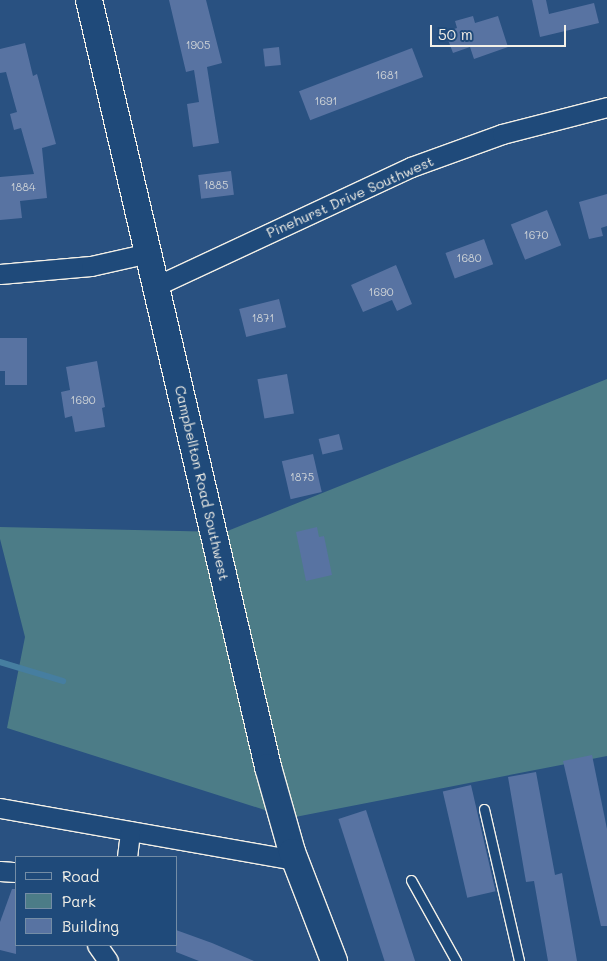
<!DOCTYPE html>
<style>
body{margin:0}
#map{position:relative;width:607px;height:961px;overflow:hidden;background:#295181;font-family:Mali,sans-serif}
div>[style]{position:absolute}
.green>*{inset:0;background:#4c7c87}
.stream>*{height:5.5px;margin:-2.75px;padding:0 2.75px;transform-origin:2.75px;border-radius:2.75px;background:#467ea0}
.building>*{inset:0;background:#5873a2;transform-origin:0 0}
.roads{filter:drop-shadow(1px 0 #f4f1e8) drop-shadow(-1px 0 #f4f1e8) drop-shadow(0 1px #f4f1e8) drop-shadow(0 -1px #f4f1e8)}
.lane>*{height:9px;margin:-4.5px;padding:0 4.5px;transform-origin:4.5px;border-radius:4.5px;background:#1f4a7a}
.street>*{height:19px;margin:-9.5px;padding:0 9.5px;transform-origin:9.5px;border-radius:9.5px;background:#1f4a7a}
.secondary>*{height:26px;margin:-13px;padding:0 13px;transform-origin:13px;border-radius:13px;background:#1f4a7a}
span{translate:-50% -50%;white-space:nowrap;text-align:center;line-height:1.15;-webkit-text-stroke:5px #1f4a7a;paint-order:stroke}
.number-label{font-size:11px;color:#cdd2d6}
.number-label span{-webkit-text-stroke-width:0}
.street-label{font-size:14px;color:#f4f1e8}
.legend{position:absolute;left:15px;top:856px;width:162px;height:90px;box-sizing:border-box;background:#1f4a7a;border:1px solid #748da6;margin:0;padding:6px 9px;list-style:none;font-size:15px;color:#f4f1e8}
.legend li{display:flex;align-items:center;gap:10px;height:25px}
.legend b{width:25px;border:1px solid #748da6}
.scale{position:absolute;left:430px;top:25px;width:136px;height:22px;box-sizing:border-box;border:2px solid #f4f1e8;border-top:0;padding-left:6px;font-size:15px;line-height:18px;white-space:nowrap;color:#f4f1e8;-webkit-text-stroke:4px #1f4a7a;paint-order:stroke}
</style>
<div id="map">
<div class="green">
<i style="clip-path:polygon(607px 379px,607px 756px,290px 818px,7px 728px,25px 637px,0 539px,0 527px,225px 532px)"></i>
</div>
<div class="stream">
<i style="left:0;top:662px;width:66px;rotate:16.8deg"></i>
</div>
<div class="building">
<i style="clip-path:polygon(169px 0,206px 0,222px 63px,207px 67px,219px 143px,193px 147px,187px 104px,199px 102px,194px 70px,186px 72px)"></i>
<i style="clip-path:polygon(532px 0,546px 0,549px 14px,594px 3px,599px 23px,540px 37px)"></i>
<i style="clip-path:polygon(473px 16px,475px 23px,498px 16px,508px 47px,474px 59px,470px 47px,453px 53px,445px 32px,457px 28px,455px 21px)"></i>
<i style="clip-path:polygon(25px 43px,33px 76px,37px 74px,56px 144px,42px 148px,47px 198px,20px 201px,22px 218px,0 220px,0 177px,34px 174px,21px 128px,14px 130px,10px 114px,17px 112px,6px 72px,0 73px,0 49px)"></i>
<i style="left:279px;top:47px;width:18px;height:16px;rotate:84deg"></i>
<i style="left:412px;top:48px;width:31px;height:121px;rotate:69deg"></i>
<i style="left:231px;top:171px;width:24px;height:33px;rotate:83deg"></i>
<i style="clip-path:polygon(607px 194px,607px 226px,601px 228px,603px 236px,589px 239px,579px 202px)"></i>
<i style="left:547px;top:210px;width:38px;height:39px;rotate:68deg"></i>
<i style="left:484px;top:239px;width:27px;height:41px;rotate:70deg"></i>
<i style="clip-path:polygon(396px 265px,412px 304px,397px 311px,392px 300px,363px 312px,351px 285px)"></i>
<i style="left:279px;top:299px;width:29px;height:41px;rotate:76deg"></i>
<i style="clip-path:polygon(0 338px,27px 338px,27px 385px,5px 385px,5px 371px,0 371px)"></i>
<i style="clip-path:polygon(97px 361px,105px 407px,102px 408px,105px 427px,75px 432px,72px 416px,65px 418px,61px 392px,70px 390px,66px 367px)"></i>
<i style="left:287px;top:374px;width:40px;height:30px;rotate:80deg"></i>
<i style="left:339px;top:434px;width:16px;height:21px;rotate:76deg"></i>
<i style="left:313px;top:454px;width:39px;height:32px;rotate:77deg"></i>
<i style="clip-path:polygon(317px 527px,319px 537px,324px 536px,332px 575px,306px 581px,296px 532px)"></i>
<i style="clip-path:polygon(592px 755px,607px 829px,607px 926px,601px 926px,563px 761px)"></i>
<i style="clip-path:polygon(536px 772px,555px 875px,562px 873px,577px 961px,548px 961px,534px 881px,526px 882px,508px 777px)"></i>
<i style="left:471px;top:785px;width:109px;height:29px;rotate:77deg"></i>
<i style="left:366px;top:810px;width:159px;height:29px;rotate:72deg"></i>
<i style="clip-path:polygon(12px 889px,16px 889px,16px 954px,0 950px,0 922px)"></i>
<i style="clip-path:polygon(176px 930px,212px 943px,254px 961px,199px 961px,176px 952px)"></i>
</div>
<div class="roads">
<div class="lane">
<i style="left:484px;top:809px;width:156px;rotate:77deg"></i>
<i style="left:411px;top:880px;width:93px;rotate:60.9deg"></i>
</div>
<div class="street">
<i style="left:0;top:274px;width:91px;rotate:-5deg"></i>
<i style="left:91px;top:266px;width:58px;rotate:-12.8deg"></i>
<i style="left:156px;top:286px;width:281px;rotate:-25deg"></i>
<i style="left:411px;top:167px;width:97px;rotate:-19.9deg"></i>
<i style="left:502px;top:134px;width:108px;rotate:-14.4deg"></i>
<i style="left:0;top:808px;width:300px;rotate:10deg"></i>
<i style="left:127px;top:857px;width:26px;rotate:-83deg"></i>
<i style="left:0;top:871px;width:16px;rotate:4deg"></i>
<i style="left:97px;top:945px;width:19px;rotate:55deg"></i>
</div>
<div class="secondary">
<i style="left:89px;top:0;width:788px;rotate:76.86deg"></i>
<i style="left:268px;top:767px;width:88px;rotate:74.2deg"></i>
<i style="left:292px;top:852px;width:117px;rotate:68.9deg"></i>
</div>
</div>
<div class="number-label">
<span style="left:198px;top:45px">1905</span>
<span style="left:387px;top:75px">1681</span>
<span style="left:326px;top:101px">1691</span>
<span style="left:216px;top:185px">1885</span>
<span style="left:23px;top:187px">1884</span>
<span style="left:536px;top:235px">1670</span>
<span style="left:469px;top:258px">1680</span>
<span style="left:381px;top:292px">1690</span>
<span style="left:263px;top:318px">1871</span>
<span style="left:83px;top:400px">1690</span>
<span style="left:302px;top:477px">1875</span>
</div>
<div class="street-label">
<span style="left:350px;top:197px;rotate:-24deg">Pinehurst Drive Southwest</span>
<span style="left:202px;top:483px;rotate:77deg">Campbellton Road Southwest</span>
</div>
<ul class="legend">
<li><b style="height:6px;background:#1f4a7a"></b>Road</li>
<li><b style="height:14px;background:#4c7c87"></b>Park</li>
<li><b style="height:14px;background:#5873a2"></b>Building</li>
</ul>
<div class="scale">50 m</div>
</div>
